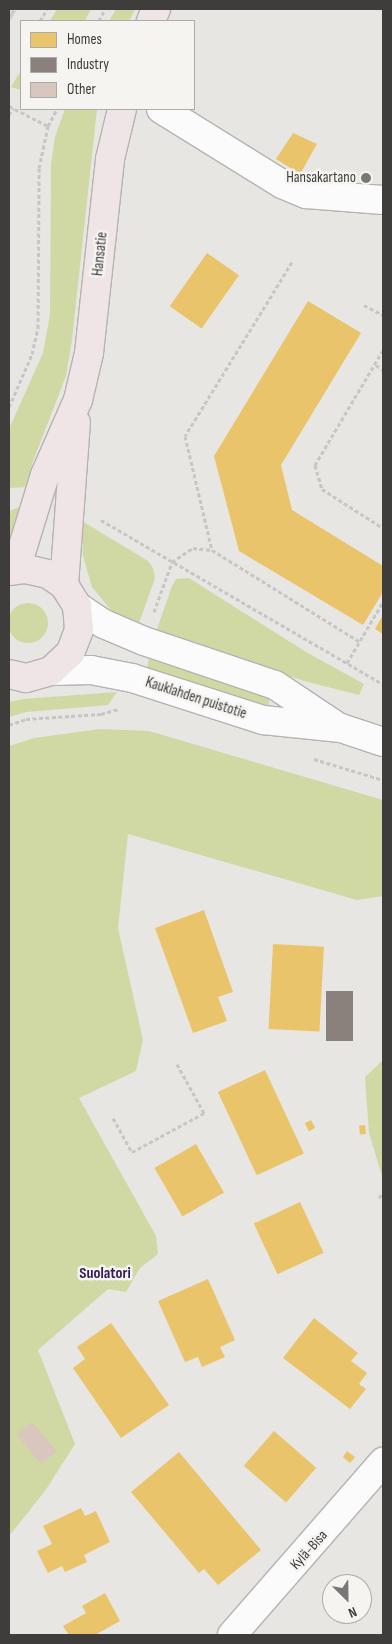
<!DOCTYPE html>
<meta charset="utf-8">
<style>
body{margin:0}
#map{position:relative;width:392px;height:1644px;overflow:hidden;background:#e8e6e3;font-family:"Sofia Sans Condensed",sans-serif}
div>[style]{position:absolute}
.green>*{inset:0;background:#d0d8a4}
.round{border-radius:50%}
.homes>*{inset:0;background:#e9c46a;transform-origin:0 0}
.industry>*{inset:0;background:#8a817c;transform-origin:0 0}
.building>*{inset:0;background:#d9c6bf;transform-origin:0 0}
.path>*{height:3px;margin-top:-1.5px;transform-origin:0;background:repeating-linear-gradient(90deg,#c7c6c5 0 4px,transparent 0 6.5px)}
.roads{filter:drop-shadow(1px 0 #b4b3b1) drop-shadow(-1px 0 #b4b3b1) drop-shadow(0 1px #b4b3b1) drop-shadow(0 -1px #b4b3b1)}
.minor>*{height:28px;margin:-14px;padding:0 14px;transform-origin:14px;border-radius:14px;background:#fcfbfb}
.major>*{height:28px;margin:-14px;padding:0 14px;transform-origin:14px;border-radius:14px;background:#efe5e7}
.rail>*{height:4px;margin-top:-2px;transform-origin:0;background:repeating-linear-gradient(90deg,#cdcccc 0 10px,transparent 0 15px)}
.dots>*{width:14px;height:14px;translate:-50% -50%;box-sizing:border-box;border:2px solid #f6f4f0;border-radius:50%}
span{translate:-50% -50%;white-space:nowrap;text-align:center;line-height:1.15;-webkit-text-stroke:5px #f6f4f0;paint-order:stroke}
.poi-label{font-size:15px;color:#3e3d3b}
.right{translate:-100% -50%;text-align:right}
.street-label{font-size:15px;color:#3e3d3b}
.neighbourhood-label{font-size:16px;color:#301d57;font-weight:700}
.frame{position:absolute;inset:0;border:10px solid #3e3d3b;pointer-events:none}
.legend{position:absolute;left:20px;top:20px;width:175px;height:90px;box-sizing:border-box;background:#f6f4f0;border:1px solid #acaba8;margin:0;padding:6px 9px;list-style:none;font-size:15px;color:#3e3d3b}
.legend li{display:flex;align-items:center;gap:10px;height:25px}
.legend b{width:25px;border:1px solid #acaba8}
.north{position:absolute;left:322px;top:1574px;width:50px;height:50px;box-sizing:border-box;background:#f6f4f0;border:1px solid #acaba8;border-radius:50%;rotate:157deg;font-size:14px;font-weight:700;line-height:20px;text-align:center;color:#3e3d3b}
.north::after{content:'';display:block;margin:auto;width:18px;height:22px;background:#7a7876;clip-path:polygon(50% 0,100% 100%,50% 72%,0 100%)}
</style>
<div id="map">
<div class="green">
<i style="clip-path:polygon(57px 9px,91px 9px,85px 21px,50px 21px)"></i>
<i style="clip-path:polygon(116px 9px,135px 9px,129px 21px,109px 21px)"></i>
<i style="clip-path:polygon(21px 70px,21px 90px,11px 87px)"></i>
<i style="clip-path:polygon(65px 109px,97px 109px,72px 340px,66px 376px,32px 464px,27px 487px,9px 488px,9px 429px,43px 353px,50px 315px,51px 164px,55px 137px)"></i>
<i style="clip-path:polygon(23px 506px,12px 536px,9px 540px,9px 511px)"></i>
<i style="clip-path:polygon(82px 521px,148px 561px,153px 568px,155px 578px,138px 626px,111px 610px,92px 587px,83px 556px)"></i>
<i style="clip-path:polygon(189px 578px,306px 652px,364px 684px,359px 695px,304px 681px,156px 632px,172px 586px,176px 579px)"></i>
<i class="round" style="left:8px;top:603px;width:40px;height:40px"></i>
<i style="clip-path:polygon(149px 659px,269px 698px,269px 708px,146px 671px)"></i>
<i style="clip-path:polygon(117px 692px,108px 705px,26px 712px,9px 717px,9px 702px,23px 699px)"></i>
<i style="clip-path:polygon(100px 729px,149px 731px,383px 800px,383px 896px,357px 900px,128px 834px,118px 928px,143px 1040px,136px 1071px,79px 1098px,156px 1236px,158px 1254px,140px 1268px,126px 1292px,108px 1289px,38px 1350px,75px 1444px,45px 1491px,9px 1536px,9px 746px,34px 738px)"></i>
<i style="clip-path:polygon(383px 1060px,383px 1179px,369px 1133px,365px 1077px)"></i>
</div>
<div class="homes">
<i style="clip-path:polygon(293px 133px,317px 144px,300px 174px,276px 159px)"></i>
<i style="left:207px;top:253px;width:39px;height:65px;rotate:35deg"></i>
<i style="clip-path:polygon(308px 301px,361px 333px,281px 465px,292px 510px,383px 566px,383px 592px,363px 625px,239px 551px,214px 456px)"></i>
<i style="clip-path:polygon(383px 615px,383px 634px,375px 629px)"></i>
<i style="clip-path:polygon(204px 910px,233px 992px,218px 997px,227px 1021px,193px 1033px,155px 928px)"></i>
<i style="left:273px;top:944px;width:51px;height:85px;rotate:3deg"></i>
<i style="left:265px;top:1070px;width:92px;height:52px;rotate:65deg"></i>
<i style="left:311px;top:1120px;width:9px;height:7px;rotate:63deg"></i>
<i style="left:365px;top:1125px;width:9px;height:6px;rotate:84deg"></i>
<i style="left:196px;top:1144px;width:56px;height:48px;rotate:60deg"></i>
<i style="left:300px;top:1202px;width:56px;height:51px;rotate:65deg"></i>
<i style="clip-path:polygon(208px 1279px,235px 1340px,220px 1347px,225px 1357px,202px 1367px,198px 1357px,185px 1362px,158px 1301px)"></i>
<i style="clip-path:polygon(314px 1318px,358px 1353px,351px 1361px,367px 1373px,359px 1384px,366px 1389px,350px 1409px,283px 1358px)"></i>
<i style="clip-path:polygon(111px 1323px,169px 1405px,121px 1438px,73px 1368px,85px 1359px,77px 1347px)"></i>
<i style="left:274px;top:1431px;width:56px;height:46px;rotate:41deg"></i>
<i style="clip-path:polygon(347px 1451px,355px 1457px,350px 1463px,343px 1457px)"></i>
<i style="clip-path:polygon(179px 1452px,261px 1550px,218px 1585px,204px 1569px,199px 1573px,131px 1492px)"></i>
<i style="clip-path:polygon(81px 1508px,85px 1516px,96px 1511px,110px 1542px,84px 1555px,87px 1562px,65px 1572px,62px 1566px,48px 1573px,37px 1551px,52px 1544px,43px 1526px)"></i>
<i style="clip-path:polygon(105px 1593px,120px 1621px,95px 1635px,69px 1635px,63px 1626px,86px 1613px,82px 1606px)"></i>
</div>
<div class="industry">
<i style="left:326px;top:991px;width:27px;height:50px"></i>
</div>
<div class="building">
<i style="left:32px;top:1422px;width:38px;height:20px;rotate:50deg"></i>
</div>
<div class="path">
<i style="left:40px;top:21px;width:14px;rotate:-60deg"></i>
<i style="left:99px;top:21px;width:13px;rotate:-63deg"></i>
<i style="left:9px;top:106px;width:44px;rotate:27.1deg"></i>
<i style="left:48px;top:126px;width:19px;rotate:-62deg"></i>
<i style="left:9px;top:115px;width:8px;rotate:-60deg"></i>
<i style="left:292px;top:262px;width:204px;rotate:121.6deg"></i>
<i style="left:185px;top:436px;width:117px;rotate:76.7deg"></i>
<i style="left:212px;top:550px;width:173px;rotate:31.8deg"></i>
<i style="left:364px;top:305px;width:21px;rotate:28deg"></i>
<i style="left:383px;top:350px;width:134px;rotate:120.6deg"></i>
<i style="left:315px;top:465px;width:25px;rotate:74deg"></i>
<i style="left:322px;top:489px;width:72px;rotate:32.6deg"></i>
<i style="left:376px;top:365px;width:9px;rotate:36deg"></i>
<i style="left:9px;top:407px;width:58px;rotate:-66.5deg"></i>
<i style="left:32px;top:354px;width:27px;rotate:-77deg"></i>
<i style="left:38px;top:328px;width:160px;rotate:-89.6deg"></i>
<i style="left:39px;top:168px;width:43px;rotate:-77.9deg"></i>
<i style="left:101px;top:520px;width:326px;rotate:30.2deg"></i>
<i style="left:154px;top:612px;width:53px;rotate:-70.2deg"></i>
<i style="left:172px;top:562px;width:25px;rotate:-34deg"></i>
<i style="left:193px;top:548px;width:19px;rotate:6deg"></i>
<i style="left:347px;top:663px;width:71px;rotate:-59.5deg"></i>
<i style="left:9px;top:725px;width:18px;rotate:-19deg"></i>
<i style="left:26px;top:719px;width:75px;rotate:-3.8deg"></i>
<i style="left:101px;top:714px;width:19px;rotate:-16deg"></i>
<i style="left:314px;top:759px;width:72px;rotate:16.9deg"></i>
<i style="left:113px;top:1118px;width:39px;rotate:61deg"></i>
<i style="left:132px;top:1152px;width:82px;rotate:-28.4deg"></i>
<i style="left:204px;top:1113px;width:56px;rotate:-118.9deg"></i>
<i style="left:379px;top:1198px;width:7px;rotate:-56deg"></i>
</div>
<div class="roads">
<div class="minor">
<i style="left:161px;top:109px;width:142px;rotate:31.8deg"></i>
<i style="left:282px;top:184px;width:26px;rotate:23deg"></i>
<i style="left:306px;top:194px;width:77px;rotate:4.5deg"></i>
<i style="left:77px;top:606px;width:32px;rotate:34deg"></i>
<i style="left:104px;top:624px;width:43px;rotate:23deg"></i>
<i style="left:144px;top:641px;width:138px;rotate:18.6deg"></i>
<i style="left:275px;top:685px;width:72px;rotate:33.7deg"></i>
<i style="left:51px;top:671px;width:40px;rotate:-1.4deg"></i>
<i style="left:91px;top:670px;width:42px;rotate:11deg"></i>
<i style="left:132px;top:678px;width:138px;rotate:17.8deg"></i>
<i style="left:263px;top:720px;width:78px;rotate:5.9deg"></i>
<i style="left:341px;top:728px;width:44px;rotate:18.4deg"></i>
<i style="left:232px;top:1635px;width:230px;rotate:-48.9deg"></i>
</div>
<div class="major">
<i style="left:151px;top:21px;width:13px;rotate:-67deg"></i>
<i style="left:16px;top:569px;width:98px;rotate:-72.9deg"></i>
<i style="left:45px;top:475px;width:82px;rotate:-66.3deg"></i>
<i style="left:78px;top:400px;width:48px;rotate:-76.8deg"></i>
<i style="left:89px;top:353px;width:195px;rotate:-83.8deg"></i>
<i style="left:110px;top:159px;width:51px;rotate:-76.5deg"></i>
<i style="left:9px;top:571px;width:17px;rotate:-7deg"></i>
<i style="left:26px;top:569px;width:23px;rotate:13deg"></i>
<i style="left:48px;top:574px;width:19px;rotate:35deg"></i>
<i style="left:64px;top:585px;width:25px;rotate:58deg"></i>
<i style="left:77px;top:606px;width:24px;rotate:85deg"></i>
<i style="left:79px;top:630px;width:25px;rotate:111deg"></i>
<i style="left:70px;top:653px;width:26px;rotate:137deg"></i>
<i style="left:51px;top:671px;width:26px;rotate:164deg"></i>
<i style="left:26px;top:678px;width:17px;rotate:-167deg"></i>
<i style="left:64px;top:585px;width:163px;rotate:-85.8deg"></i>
</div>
</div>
<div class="rail">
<i style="left:9px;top:19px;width:12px;rotate:-59deg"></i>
</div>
<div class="dots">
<i style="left:366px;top:178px;background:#7a7876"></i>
</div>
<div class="poi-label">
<span class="right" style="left:356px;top:178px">Hansakartano</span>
</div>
<div class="street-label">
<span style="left:100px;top:254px;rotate:-84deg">Hansatie</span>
<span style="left:196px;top:698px;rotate:18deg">Kauklahden puistotie</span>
<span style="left:309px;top:1550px;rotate:-48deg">Kylä-Bisa</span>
</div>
<div class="neighbourhood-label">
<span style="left:105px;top:1274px">Suolatori</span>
</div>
<div class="frame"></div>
<ul class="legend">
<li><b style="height:14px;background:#e9c46a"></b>Homes</li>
<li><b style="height:14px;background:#8a817c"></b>Industry</li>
<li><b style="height:14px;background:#d9c6bf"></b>Other</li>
</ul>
<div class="north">N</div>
</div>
